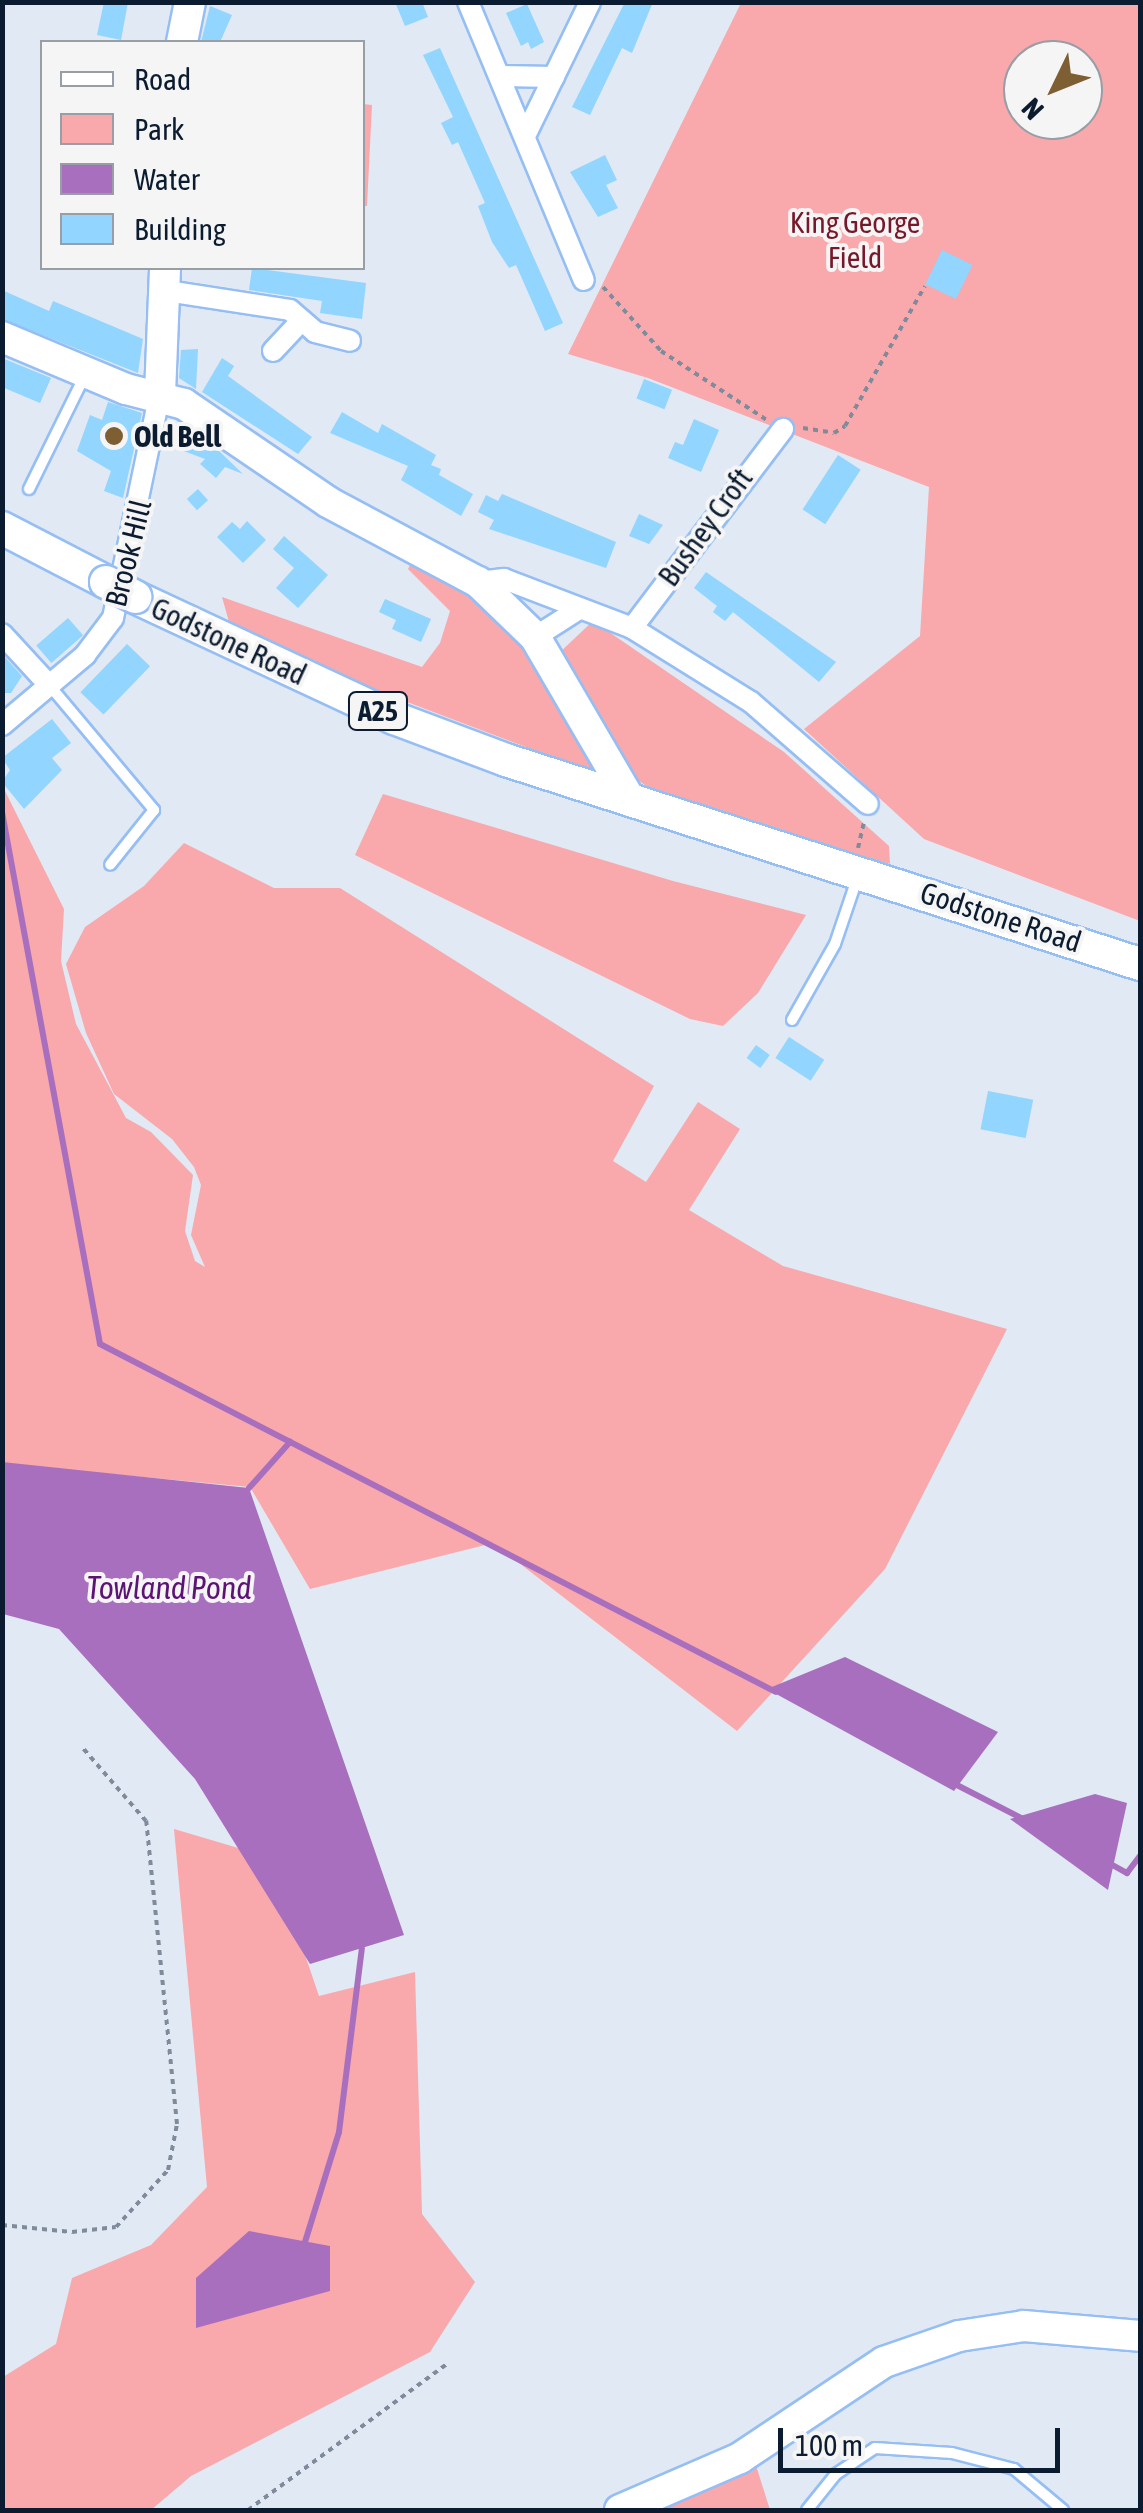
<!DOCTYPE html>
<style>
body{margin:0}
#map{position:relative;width:1143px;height:2513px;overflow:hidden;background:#e0e9f4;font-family:"Asap Condensed",sans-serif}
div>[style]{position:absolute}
.green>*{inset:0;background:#f9a8ac}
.water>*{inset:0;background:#a86fbe}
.stream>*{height:6px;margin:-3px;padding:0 3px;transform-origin:3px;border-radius:3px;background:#a86fbe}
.building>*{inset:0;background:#92d5fe;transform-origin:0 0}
.path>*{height:4px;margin-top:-2px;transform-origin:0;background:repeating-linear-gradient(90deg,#7f8b9a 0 5px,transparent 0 10px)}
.roads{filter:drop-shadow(2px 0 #95bef4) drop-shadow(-2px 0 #95bef4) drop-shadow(0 2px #95bef4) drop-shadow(0 -2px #95bef4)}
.lane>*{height:10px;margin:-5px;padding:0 5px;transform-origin:5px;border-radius:5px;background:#fff}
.street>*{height:20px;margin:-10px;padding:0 10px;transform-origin:10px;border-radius:10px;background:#fff}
.secondary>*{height:30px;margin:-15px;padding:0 15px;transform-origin:15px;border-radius:15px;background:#fff}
.primary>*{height:32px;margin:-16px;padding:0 16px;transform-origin:16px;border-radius:16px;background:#fff}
.bridges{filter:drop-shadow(2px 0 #95bef4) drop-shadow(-2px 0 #95bef4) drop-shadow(0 2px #95bef4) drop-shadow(0 -2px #95bef4)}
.primary-bridge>*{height:32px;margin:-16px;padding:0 16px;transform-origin:16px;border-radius:16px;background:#fff}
.dots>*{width:28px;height:28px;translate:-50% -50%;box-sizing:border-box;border:5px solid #f5f5f5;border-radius:50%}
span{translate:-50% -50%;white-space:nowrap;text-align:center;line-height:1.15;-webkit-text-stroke:8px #f5f5f5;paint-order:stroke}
.shield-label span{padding:2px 8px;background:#f5f5f5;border:2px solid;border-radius:8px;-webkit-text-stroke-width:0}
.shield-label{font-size:28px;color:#0c1c30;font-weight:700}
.park-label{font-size:30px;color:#761829}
.poi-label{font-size:30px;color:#0c1c30;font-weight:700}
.left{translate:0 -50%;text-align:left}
.street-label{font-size:30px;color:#0c1c30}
.water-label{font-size:32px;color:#5d1275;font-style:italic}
.frame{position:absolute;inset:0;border:5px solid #0c1c30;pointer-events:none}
.legend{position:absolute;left:40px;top:40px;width:325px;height:230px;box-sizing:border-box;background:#f5f5f5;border:2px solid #989ea6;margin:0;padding:12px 18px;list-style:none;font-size:30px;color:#0c1c30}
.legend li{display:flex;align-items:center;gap:20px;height:50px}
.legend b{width:50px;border:2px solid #989ea6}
.north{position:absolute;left:1003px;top:40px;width:100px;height:100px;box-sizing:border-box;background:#f5f5f5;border:2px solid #989ea6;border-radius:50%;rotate:227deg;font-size:28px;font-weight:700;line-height:40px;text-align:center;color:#0c1c30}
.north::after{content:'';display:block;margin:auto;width:35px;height:45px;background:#7d5f33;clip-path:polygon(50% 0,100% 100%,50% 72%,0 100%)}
.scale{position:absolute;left:778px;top:2428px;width:282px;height:45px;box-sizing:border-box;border:5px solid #0c1c30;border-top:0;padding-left:12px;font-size:30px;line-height:35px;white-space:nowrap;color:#0c1c30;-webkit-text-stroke:8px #f5f5f5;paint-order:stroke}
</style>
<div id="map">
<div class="green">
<i style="clip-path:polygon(evenodd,741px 3px,1140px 3px,1140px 921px,924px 839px,804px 729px,920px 636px,929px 487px,648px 378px,568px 354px,741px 3px,1023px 60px,1083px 60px,1083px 120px,1023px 120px,1023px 60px)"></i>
<i style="clip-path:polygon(363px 104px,372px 105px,367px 206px,362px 206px)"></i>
<i style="clip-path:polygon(413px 559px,435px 567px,508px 624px,536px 661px,597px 774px,233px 636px,222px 597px,422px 667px,440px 643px,450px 611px,408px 569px)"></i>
<i style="clip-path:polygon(593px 621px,784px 752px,889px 846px,890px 864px,666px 799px,633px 777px,558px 654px)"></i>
<i style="clip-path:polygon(2px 785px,64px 909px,61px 961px,76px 1024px,126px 1118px,151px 1132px,193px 1175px,185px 1231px,195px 1261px,205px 1267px,191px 1235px,201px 1185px,194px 1167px,172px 1139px,114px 1094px,86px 1033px,66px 964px,85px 927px,144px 886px,184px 843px,274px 888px,340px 888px,654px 1086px,613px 1161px,646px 1182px,698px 1102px,740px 1129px,689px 1210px,783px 1266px,1007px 1329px,885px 1569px,737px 1731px,493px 1543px,310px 1589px,250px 1487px,3px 1464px)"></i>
<i style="clip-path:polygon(383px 794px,673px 881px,806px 915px,758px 993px,723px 1026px,690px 1019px,355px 855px)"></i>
<i style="clip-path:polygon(174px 1829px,272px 1858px,319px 1996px,415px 1972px,422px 2214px,475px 2282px,430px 2352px,191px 2476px,151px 2510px,3px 2510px,3px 2377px,56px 2344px,72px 2278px,151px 2245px,207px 2187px)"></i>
<i style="clip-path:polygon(754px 2459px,770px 2510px,656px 2510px)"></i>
</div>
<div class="water">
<i style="clip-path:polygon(2px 1462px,249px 1488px,404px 1935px,310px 1964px,195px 1779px,59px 1629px,3px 1614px)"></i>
<i style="clip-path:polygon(845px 1657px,998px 1732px,954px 1791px,767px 1689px)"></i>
<i style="clip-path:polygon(1095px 1794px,1127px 1803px,1108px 1890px,1010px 1819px)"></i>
<i style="clip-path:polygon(249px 2231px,330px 2246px,330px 2291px,196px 2328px,196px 2278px)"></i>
</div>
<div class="stream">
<i style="left:2px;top:812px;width:541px;rotate:79.56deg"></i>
<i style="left:100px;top:1344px;width:760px;rotate:27.24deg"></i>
<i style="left:249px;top:1488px;width:62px;rotate:-48.3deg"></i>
<i style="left:951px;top:1782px;width:83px;rotate:27.2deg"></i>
<i style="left:1107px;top:1862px;width:23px;rotate:29deg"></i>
<i style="left:1127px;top:1873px;width:21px;rotate:-53deg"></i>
<i style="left:305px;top:2242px;width:115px;rotate:-72.8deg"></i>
<i style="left:339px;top:2132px;width:185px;rotate:-82.9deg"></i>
</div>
<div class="building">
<i style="clip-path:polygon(104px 2px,128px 2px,121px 40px,97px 35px)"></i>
<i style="clip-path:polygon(395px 2px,422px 2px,428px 17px,405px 26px)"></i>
<i style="clip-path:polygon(625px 2px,653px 2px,632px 53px,622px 48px,590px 115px,572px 107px)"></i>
<i style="clip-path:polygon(527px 4px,544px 42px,531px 49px,528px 42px,521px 46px,506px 13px)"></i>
<i style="clip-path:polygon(210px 6px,232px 15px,220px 42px,201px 42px)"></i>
<i style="clip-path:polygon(440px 48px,563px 323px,545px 331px,516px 265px,509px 268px,492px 242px,478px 206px,485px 203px,458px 142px,452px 145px,441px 123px,453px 117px,423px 55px)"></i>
<i style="clip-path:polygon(605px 155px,617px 180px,606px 185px,618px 208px,598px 217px,570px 172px)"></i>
<i style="left:942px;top:250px;width:34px;height:38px;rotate:26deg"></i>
<i style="clip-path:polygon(252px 268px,366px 283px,362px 319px,320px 313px,322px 301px,249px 290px)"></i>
<i style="clip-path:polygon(2px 290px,49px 311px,53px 301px,143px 339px,138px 373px,2px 319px)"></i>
<i style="clip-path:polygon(198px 349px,196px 389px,179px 378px,181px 350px)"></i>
<i style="clip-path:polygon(2px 358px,51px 378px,40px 403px,2px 387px)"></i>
<i style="clip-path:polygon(222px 358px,234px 366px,228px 376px,312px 437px,298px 454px,202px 392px)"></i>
<i style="left:644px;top:379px;width:30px;height:21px;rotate:21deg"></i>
<i style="clip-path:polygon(108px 402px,142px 413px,123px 498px,104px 491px,111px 471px,77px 451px,90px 415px,102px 420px)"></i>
<i style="clip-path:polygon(342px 412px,378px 433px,382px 424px,436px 455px,431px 465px,441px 469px,439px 475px,473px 494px,461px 516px,401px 480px,408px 466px,330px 433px)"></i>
<i style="clip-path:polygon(694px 419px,719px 430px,701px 472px,668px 458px,675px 442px,683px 445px)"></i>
<i style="clip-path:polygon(169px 420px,218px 450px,243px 474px,225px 467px,216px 478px,200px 464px,205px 459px,165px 444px)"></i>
<i style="left:838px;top:455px;width:27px;height:65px;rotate:33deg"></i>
<i style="left:198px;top:489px;width:15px;height:15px;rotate:48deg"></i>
<i style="clip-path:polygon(502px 494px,616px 542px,606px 568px,489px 529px,494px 520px,478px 512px,486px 495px,498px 501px)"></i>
<i style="clip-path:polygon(639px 514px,663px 525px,649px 544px,629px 536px)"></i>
<i style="clip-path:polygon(247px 521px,266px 540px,243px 563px,217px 537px,232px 522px,240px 529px)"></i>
<i style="clip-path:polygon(284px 536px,328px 575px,298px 608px,276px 588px,294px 568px,273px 549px)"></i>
<i style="clip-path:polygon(706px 572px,836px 662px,819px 682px,733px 612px,725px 621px,713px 612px,717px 606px,694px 588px)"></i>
<i style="clip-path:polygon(385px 599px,431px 619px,421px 642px,392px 629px,396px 620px,379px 612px)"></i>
<i style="left:68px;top:618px;width:23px;height:42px;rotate:49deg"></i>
<i style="left:127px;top:644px;width:32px;height:67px;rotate:44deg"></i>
<i style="clip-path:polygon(4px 656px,22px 676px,11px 693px,2px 693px)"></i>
<i style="clip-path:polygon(52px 719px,71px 743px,52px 758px,62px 770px,24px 809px,2px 782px,10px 770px,2px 758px)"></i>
<i style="left:789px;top:1037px;width:42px;height:25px;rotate:33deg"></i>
<i style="left:756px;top:1045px;width:17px;height:16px;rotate:36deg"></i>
<i style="left:988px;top:1091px;width:46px;height:39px;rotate:11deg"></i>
</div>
<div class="path">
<i style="left:603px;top:287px;width:86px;rotate:47.8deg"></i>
<i style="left:661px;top:351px;width:126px;rotate:33.1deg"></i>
<i style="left:803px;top:428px;width:31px;rotate:9deg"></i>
<i style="left:834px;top:433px;width:13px;rotate:-32deg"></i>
<i style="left:845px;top:426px;width:161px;rotate:-60.3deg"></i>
<i style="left:858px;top:848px;width:26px;rotate:-77deg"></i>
<i style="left:2px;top:2225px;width:70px;rotate:5.7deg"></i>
<i style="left:72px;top:2232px;width:44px;rotate:-6.5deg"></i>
<i style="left:116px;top:2227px;width:77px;rotate:-47.6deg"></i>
<i style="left:168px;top:2170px;width:47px;rotate:-78.9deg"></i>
<i style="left:177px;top:2124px;width:305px;rotate:-95.8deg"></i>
<i style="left:146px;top:1821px;width:99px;rotate:-130.9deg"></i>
<i style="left:248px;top:2510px;width:247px;rotate:-36.3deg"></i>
</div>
<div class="roads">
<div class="lane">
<i style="left:29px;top:489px;width:125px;rotate:-63.8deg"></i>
<i style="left:50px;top:686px;width:162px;rotate:50deg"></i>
<i style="left:154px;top:810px;width:70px;rotate:128.7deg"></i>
<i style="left:792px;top:1020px;width:87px;rotate:-60.5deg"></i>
<i style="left:835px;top:944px;width:72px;rotate:-71.3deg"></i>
<i style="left:807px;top:2510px;width:46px;rotate:-51.1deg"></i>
<i style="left:836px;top:2474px;width:47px;rotate:-33.7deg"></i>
<i style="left:875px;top:2448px;width:77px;rotate:3.7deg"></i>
<i style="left:952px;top:2453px;width:64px;rotate:14.5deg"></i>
<i style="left:1014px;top:2469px;width:64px;rotate:39.9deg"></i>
</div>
<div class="street">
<i style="left:468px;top:2px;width:301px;rotate:67.4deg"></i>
<i style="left:502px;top:76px;width:52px;rotate:1.1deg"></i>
<i style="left:526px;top:134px;width:147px;rotate:-64.1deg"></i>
<i style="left:167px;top:291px;width:124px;rotate:8.8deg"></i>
<i style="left:290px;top:310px;width:33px;rotate:41deg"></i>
<i style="left:315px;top:332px;width:36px;rotate:14deg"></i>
<i style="left:273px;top:351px;width:42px;rotate:-46.9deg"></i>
<i style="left:478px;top:582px;width:26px;rotate:-7deg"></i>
<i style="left:504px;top:579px;width:137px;rotate:20.9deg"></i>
<i style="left:632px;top:628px;width:140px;rotate:31.9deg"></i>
<i style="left:751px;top:702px;width:155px;rotate:41.1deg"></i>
<i style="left:632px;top:628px;width:250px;rotate:-52.8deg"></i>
<i style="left:2px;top:634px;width:69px;rotate:47.3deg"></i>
<i style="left:535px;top:637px;width:52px;rotate:-32.5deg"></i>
<i style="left:2px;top:725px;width:109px;rotate:-40.1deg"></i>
<i style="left:85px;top:655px;width:46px;rotate:-52.9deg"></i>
<i style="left:113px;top:618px;width:229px;rotate:-78.2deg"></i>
</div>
<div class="secondary">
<i style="left:182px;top:42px;width:41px;rotate:-78.7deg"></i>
<i style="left:2px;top:337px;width:134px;rotate:22.8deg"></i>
<i style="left:126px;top:389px;width:60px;rotate:14.5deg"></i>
<i style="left:184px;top:404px;width:174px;rotate:34.2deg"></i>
<i style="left:328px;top:502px;width:170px;rotate:28.1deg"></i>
<i style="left:478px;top:582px;width:79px;rotate:44deg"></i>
<i style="left:535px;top:637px;width:190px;rotate:59.7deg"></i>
<i style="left:160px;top:394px;width:126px;rotate:-87.7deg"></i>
<i style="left:620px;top:2510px;width:131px;rotate:-23.4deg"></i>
<i style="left:740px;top:2458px;width:173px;rotate:-33.7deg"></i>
<i style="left:884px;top:2362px;width:79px;rotate:-19.1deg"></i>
<i style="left:959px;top:2336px;width:66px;rotate:-8.7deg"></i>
<i style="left:1024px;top:2326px;width:116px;rotate:4.9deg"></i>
</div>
<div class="primary">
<i style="left:2px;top:528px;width:117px;rotate:27.4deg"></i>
<i style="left:135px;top:597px;width:286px;rotate:25deg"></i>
<i style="left:394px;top:718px;width:120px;rotate:20.6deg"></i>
<i style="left:506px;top:760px;width:666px;rotate:17.84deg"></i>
</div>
</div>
<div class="bridges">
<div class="primary-bridge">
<i style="left:106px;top:582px;width:33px;rotate:27deg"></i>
</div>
</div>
<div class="dots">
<i style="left:114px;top:436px;background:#7d5f33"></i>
</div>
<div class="shield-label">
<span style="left:378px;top:711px">A25</span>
</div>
<div class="park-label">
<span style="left:855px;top:239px">King George<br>Field</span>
</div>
<div class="poi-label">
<span class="left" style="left:134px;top:436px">Old Bell</span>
</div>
<div class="street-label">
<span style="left:705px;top:527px;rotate:-54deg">Bushey Croft</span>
<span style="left:128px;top:553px;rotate:-76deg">Brook Hill</span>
<span style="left:229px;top:641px;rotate:25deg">Godstone Road</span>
<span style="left:1001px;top:917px;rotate:18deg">Godstone Road</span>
</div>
<div class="water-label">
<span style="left:169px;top:1588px">Towland Pond</span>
</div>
<div class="frame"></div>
<ul class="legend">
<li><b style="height:12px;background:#fff"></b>Road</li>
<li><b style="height:28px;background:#f9a8ac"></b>Park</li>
<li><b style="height:28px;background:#a86fbe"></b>Water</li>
<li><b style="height:28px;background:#92d5fe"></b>Building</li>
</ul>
<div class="north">N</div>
<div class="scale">100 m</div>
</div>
